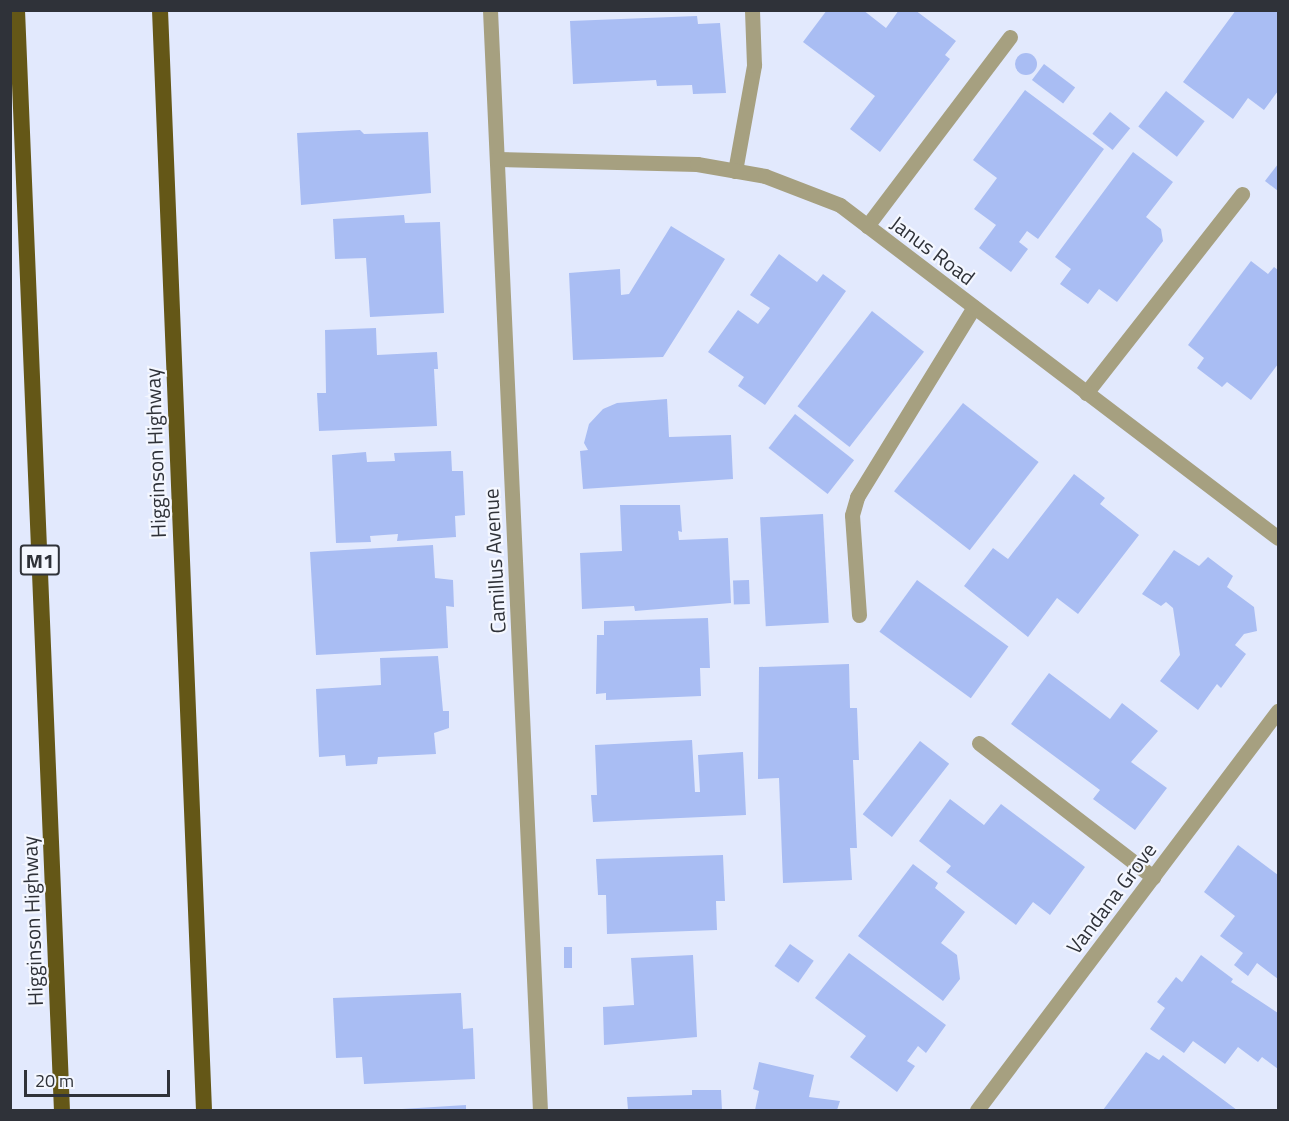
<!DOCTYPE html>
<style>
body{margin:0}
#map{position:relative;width:1289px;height:1121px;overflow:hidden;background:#e2e9fd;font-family:"Titillium Web",sans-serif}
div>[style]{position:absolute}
.building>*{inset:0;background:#a9bdf3;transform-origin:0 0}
.round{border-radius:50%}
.service>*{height:15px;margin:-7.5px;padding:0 7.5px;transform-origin:7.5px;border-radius:7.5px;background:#a6a080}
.minor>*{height:15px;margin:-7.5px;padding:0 7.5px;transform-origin:7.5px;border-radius:7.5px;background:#a6a080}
.trunk>*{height:16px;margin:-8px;padding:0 8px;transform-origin:8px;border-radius:8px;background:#645717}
span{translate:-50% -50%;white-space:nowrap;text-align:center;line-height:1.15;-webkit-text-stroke:4.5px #f4f7ff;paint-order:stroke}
.shield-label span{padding:2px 4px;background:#f4f7ff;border:2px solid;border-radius:4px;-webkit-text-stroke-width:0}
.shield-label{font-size:20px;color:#2f3239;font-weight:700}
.street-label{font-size:21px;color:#2f3239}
.frame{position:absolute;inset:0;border:12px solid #2f3239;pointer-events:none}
.scale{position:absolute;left:24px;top:1070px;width:146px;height:27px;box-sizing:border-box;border:3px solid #2f3239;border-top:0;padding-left:8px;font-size:18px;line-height:21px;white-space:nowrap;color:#2f3239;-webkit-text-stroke:4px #f4f7ff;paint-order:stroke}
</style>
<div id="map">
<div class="building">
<i style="clip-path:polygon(827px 10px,863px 10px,886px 28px,899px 10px,915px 10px,956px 41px,945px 55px,950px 59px,880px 152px,850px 129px,875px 96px,803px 42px)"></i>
<i style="clip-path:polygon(1236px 10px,1278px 10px,1278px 91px,1264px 110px,1248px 98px,1233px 119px,1183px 82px)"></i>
<i style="clip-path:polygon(697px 16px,698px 24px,720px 23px,726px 93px,693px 94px,692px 85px,657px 86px,656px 80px,573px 84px,570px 21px)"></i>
<i class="round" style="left:1015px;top:53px;width:22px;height:22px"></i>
<i style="left:1044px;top:64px;width:39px;height:20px;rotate:37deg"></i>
<i style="clip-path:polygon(1025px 90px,1104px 149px,1038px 239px,1027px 231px,1019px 242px,1028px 249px,1011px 272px,979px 248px,996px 225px,974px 209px,997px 178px,973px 160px)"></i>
<i style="left:1166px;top:91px;width:49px;height:45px;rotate:38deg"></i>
<i style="left:1110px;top:112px;width:26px;height:28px;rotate:39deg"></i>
<i style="clip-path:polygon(360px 130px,364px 134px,428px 132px,431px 193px,301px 205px,297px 133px)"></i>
<i style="clip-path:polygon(1133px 152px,1173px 182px,1146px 217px,1161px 229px,1163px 241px,1117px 302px,1099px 289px,1088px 304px,1060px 284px,1071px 269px,1055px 257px)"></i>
<i style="clip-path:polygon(1278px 164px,1278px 191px,1265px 181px)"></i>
<i style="clip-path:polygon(404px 215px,405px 223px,440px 222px,444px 313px,370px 317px,366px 258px,335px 259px,333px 219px)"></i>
<i style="clip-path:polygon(671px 226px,725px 259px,663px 357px,573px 360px,569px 273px,620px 269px,621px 295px,629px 294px)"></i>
<i style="clip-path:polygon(779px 254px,817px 282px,823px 274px,846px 291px,765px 405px,738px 386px,744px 377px,708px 352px,738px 310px,758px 324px,770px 308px,750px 295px)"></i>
<i style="clip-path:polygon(1251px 261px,1268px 274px,1274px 267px,1278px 270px,1278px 364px,1251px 400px,1227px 382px,1222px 387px,1197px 368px,1204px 358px,1188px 345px)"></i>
<i style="left:872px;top:311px;width:66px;height:121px;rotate:38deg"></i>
<i style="clip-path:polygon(376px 328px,377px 355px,437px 352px,438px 369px,434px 369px,437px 426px,319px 431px,317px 393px,326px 393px,325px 330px)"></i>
<i style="clip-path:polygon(667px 399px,669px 437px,731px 435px,733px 479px,583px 489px,580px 451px,588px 450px,584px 443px,589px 424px,603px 409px,617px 403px)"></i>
<i style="left:963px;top:403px;width:96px;height:112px;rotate:38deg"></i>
<i style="left:795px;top:414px;width:75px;height:43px;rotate:38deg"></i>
<i style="clip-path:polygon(451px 451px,452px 471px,463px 471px,465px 515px,455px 516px,456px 537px,397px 541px,398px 534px,370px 536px,371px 542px,336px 543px,332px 455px,366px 452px,367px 462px,395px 461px,394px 453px)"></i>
<i style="clip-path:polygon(1074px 474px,1105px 498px,1100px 504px,1139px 535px,1078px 614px,1057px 598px,1028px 637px,964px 586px,993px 548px,1008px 559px)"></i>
<i style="clip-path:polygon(620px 505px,680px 505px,682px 532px,678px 531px,679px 540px,728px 538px,731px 603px,635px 611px,634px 606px,582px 609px,580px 553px,622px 551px)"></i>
<i style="left:823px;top:514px;width:109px;height:63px;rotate:87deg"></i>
<i style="clip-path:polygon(433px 545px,435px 578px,453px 580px,454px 607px,446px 606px,448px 648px,316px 655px,310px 552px)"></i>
<i style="clip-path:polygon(1174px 550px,1199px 566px,1208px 557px,1233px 576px,1227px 587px,1254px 607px,1257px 631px,1244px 634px,1235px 645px,1246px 654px,1221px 688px,1217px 684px,1198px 710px,1160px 681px,1180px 655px,1173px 608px,1166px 602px,1161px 606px,1142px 594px)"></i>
<i style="left:749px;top:580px;width:24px;height:16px;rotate:88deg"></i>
<i style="left:917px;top:580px;width:113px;height:64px;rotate:36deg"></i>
<i style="clip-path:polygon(708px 618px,710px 668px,700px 668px,701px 696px,606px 700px,606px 693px,596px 694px,597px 635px,604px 635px,604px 621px)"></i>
<i style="clip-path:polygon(438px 656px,443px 711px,449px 711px,449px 728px,434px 733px,436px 754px,378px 757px,377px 764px,346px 766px,345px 755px,319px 757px,316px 689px,381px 685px,380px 658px)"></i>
<i style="clip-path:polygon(849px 664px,850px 708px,857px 708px,859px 760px,853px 760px,857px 848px,850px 848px,852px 880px,783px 883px,779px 778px,758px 779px,759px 667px)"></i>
<i style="clip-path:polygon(1049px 673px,1110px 719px,1122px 703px,1158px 731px,1131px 762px,1167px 788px,1135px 830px,1093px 799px,1100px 790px,1011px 724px)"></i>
<i style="clip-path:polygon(692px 740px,695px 792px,700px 792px,698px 755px,743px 752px,746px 815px,593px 822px,591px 795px,597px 795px,595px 745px)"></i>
<i style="left:920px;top:741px;width:37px;height:93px;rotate:38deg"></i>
<i style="clip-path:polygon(950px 799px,984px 825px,1001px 804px,1085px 867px,1050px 915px,1033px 902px,1016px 925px,946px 872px,951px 866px,919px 841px)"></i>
<i style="clip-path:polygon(1238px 845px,1278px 875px,1278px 979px,1257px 963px,1248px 976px,1234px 965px,1243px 953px,1220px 936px,1235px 916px,1204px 892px)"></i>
<i style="clip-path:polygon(723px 855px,725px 901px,716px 901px,717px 930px,607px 934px,606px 895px,598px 895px,596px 859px)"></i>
<i style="clip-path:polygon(913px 864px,938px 883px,935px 888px,965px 912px,941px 943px,957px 955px,960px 979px,943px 1001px,858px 936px)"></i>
<i style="left:790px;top:944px;width:29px;height:27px;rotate:35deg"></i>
<i style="left:564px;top:947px;width:8px;height:21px"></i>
<i style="clip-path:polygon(849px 953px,946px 1025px,926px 1053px,918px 1046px,907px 1061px,915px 1066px,897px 1092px,850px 1057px,866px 1036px,815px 998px)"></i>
<i style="clip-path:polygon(693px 955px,697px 1037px,604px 1045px,603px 1007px,634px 1005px,631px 958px)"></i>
<i style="clip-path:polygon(1201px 955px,1233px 979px,1231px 982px,1278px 1013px,1278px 1069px,1262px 1057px,1258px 1062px,1238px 1047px,1225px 1064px,1193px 1041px,1184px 1053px,1150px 1029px,1165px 1008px,1157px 1002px,1176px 977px,1182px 982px)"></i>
<i style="clip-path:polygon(461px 993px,463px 1029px,473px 1028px,475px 1079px,364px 1084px,362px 1057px,336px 1058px,333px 998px)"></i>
<i style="clip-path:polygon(1146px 1052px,1159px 1060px,1163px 1055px,1237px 1110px,1103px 1110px)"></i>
<i style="clip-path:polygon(759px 1062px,814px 1075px,809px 1097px,840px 1101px,837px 1110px,755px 1110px,759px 1091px,753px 1089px)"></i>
<i style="clip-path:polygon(692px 1090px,721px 1090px,722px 1110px,628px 1110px,627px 1097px,692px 1095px)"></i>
<i style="clip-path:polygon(466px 1105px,466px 1110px,402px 1110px,402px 1109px)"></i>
</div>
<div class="service">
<i style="left:735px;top:171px;width:108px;rotate:-79.8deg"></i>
<i style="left:754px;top:65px;width:55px;rotate:-92.1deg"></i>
<i style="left:867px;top:226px;width:237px;rotate:-52.9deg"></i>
<i style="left:1086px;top:393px;width:253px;rotate:-51.9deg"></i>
<i style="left:859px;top:615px;width:100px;rotate:-94deg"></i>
<i style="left:852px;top:515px;width:19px;rotate:-74deg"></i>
<i style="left:857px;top:497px;width:223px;rotate:-58.4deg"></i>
<i style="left:979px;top:743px;width:220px;rotate:37.6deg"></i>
</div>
<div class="minor">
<i style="left:490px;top:10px;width:1101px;rotate:87.4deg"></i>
<i style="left:497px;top:159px;width:200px;rotate:1.4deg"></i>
<i style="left:697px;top:164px;width:69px;rotate:10deg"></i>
<i style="left:765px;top:176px;width:80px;rotate:21.1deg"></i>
<i style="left:840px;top:205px;width:550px;rotate:37.24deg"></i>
<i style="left:977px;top:1110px;width:500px;rotate:-53deg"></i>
</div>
<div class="trunk">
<i style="left:17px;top:10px;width:1101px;rotate:87.66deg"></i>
<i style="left:160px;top:10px;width:1101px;rotate:87.71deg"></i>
</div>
<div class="shield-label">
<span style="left:40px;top:560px">M1</span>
</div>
<div class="street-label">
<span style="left:933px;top:250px;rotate:37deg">Janus Road</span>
<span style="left:155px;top:453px;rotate:-92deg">Higginson Highway</span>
<span style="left:494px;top:561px;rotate:-93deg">Camillus Avenue</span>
<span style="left:1111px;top:898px;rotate:-53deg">Vandana Grove</span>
<span style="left:32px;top:921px;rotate:-92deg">Higginson Highway</span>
</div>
<div class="frame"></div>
<div class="scale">20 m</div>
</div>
